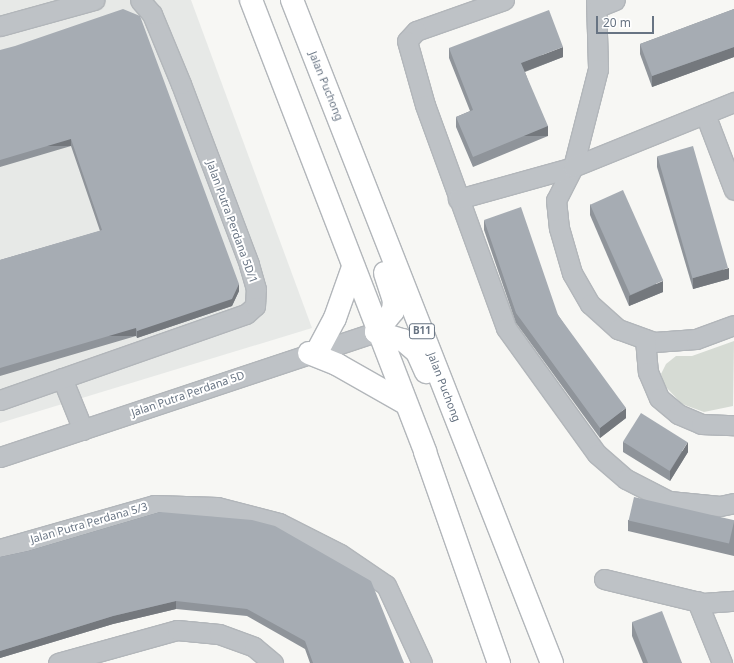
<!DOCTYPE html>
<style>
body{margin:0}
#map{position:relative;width:734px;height:663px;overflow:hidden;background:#f7f7f4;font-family:"Noto Sans",sans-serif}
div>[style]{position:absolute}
.built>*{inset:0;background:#e7e9e7}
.green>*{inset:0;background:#d6dbd4}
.roads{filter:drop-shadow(1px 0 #b2b6ba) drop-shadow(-1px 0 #b2b6ba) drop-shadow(0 1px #b2b6ba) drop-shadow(0 -1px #b2b6ba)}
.minor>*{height:19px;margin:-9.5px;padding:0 9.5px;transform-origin:9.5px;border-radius:9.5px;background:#bec2c6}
.major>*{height:22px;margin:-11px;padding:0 11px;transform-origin:11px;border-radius:11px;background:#fff}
.wall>*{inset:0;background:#8f949a}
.shaded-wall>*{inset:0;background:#74787d;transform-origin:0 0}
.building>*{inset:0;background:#a6acb3;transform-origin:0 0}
span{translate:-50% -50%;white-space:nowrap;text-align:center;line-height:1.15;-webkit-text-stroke:4px #fff;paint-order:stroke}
.shield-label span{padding:1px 3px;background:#fff;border:1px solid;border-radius:3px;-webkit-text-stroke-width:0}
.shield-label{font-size:10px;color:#687483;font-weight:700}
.street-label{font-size:11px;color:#687483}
.scale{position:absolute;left:596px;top:16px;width:58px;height:18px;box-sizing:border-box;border:2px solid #687483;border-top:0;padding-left:5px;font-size:12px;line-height:14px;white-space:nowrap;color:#687483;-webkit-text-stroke:3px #fff;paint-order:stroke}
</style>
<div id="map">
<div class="built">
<i style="clip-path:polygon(0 0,191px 0,312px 328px,0 423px)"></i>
</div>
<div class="green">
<i style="clip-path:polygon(734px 341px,733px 406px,704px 412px,682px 404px,665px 386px,661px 374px,666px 364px,676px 356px,692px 356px)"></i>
</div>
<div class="roads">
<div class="minor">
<i style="left:504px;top:0;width:93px;rotate:160.6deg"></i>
<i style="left:416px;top:31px;width:13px;rotate:132deg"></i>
<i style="left:407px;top:41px;width:66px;rotate:74.3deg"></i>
<i style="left:425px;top:105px;width:237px;rotate:70deg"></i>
<i style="left:506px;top:328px;width:155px;rotate:54.2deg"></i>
<i style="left:597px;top:454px;width:38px;rotate:41deg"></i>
<i style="left:626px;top:479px;width:48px;rotate:27.1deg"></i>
<i style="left:669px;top:501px;width:51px;rotate:5.6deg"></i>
<i style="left:720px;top:506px;width:14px;rotate:-12deg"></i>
<i style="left:596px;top:0;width:69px;rotate:88.3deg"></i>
<i style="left:598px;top:69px;width:101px;rotate:104.3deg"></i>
<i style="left:573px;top:167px;width:37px;rotate:117deg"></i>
<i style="left:556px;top:200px;width:28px;rotate:84deg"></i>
<i style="left:559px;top:228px;width:47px;rotate:73.9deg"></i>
<i style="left:572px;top:273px;width:36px;rotate:60deg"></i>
<i style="left:590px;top:304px;width:38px;rotate:42deg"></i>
<i style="left:618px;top:329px;width:38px;rotate:20deg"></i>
<i style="left:654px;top:342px;width:42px;rotate:-4.1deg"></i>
<i style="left:696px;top:339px;width:40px;rotate:-20.2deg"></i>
<i style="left:598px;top:7px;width:18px;rotate:-22deg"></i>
<i style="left:0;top:26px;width:98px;rotate:-15.5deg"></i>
<i style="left:705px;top:114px;width:81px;rotate:69.1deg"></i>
<i style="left:458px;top:199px;width:119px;rotate:-15.5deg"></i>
<i style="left:573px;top:167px;width:174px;rotate:-22deg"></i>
<i style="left:645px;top:339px;width:33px;rotate:85deg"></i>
<i style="left:648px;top:372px;width:28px;rotate:67deg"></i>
<i style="left:659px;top:398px;width:25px;rotate:40deg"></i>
<i style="left:678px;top:414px;width:25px;rotate:23deg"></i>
<i style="left:701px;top:424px;width:33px;rotate:2deg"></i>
<i style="left:62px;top:378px;width:56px;rotate:68deg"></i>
<i style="left:0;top:400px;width:261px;rotate:-19.3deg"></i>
<i style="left:246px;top:314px;width:12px;rotate:-42deg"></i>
<i style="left:255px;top:306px;width:17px;rotate:-87deg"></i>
<i style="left:256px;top:289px;width:26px;rotate:-106deg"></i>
<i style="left:249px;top:264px;width:192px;rotate:-110.7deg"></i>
<i style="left:181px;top:84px;width:76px;rotate:-112.5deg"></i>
<i style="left:152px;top:14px;width:18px;rotate:-131deg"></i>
<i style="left:0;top:457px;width:396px;rotate:-18.4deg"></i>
<i style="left:0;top:549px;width:160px;rotate:-15.9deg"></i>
<i style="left:154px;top:505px;width:63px;rotate:1.8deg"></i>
<i style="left:217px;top:507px;width:64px;rotate:14.5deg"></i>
<i style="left:279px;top:523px;width:68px;rotate:26.9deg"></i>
<i style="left:340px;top:554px;width:55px;rotate:34deg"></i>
<i style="left:386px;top:585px;width:86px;rotate:65.2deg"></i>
<i style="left:604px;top:579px;width:102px;rotate:13.6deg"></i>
<i style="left:703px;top:603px;width:31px;rotate:-4deg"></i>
<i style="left:697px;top:601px;width:67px;rotate:68deg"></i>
<i style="left:58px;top:663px;width:123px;rotate:-15.5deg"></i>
<i style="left:177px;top:630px;width:42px;rotate:5.4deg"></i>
<i style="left:219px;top:634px;width:37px;rotate:20deg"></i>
<i style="left:254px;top:647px;width:25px;rotate:40deg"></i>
</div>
<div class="major">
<i style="left:251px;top:0;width:484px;rotate:68.9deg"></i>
<i style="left:425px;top:452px;width:224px;rotate:70.7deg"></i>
<i style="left:292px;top:0;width:712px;rotate:68.59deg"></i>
<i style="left:385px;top:273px;width:28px;rotate:72deg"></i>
<i style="left:394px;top:300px;width:11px;rotate:95deg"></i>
<i style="left:393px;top:311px;width:27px;rotate:129deg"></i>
<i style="left:376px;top:332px;width:28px;rotate:17deg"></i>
<i style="left:403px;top:340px;width:18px;rotate:41deg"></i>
<i style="left:417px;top:352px;width:22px;rotate:66deg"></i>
<i style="left:318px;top:350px;width:36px;rotate:-62deg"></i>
<i style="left:335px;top:318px;width:51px;rotate:-70.5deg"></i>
<i style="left:309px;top:353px;width:31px;rotate:22deg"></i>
<i style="left:338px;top:365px;width:77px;rotate:29.6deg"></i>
</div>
</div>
<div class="wall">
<i style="clip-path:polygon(734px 9px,734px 57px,652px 87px,640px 54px,640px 44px)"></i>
<i style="clip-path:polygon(449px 48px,563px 57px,525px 72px,548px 136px,473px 167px,456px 127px,456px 117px,470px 111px,449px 58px)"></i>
<i style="clip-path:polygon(0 50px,239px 291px,232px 306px,137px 338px,136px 336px,0 376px,0 260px,100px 231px,71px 146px,0 167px)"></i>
<i style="clip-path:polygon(657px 156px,729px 279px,693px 289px,657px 167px)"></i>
<i style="clip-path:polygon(590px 204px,663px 292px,629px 306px,590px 215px)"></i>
<i style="clip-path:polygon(484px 220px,558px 315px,626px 418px,600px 438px,516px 323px,484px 230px)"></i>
<i style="clip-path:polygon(623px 442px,688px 452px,670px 481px,623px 452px)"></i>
<i style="clip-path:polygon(160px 512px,404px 663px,310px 663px,305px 649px,247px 616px,176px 609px,113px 624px,0 658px,0 557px,28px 551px)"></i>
<i style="clip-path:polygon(628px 520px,734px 521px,734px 556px,628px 531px)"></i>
<i style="clip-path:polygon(632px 622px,682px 663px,643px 663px,632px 636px)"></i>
</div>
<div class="shaded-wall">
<i style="clip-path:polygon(563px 47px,563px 57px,521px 73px,521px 63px)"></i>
<i style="clip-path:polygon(734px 47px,734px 57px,652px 87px,652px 76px)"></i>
<i style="left:548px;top:126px;width:10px;height:81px;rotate:90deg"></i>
<i style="left:71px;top:139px;width:7px;height:74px;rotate:90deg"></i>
<i style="clip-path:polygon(729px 268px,729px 279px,693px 289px,693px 278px)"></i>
<i style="clip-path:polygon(663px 281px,663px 292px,629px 306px,629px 296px)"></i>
<i style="clip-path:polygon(239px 284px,239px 291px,232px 306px,137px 338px,137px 331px)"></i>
<i style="left:136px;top:328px;width:8px;height:142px;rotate:90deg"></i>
<i style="clip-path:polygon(626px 408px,626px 418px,600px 438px,600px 428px)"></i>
<i style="clip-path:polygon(688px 442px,688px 452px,670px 481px,670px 471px)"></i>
<i style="clip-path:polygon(176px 601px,176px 609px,113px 624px,0 658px,0 651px,113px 616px)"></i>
</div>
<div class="building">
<i style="clip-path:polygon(123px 9px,140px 16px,239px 284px,232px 299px,137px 331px,136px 328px,0 368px,0 260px,102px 230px,71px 139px,0 160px,0 50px,15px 46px)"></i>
<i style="clip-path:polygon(734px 9px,734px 47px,652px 76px,640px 44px)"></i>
<i style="clip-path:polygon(549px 10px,563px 47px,521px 63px,548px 126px,473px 157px,456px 117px,473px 110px,449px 48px)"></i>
<i style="left:693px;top:146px;width:127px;height:37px;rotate:74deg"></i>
<i style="left:623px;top:190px;width:99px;height:36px;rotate:66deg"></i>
<i style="clip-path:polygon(521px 207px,558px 315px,626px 408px,600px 428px,516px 313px,484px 220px)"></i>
<i style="left:641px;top:413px;width:55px;height:34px;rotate:32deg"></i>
<i style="left:634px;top:497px;width:103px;height:24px;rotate:13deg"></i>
<i style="clip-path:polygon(160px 512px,252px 520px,275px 526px,371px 581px,404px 663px,313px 663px,305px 641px,247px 609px,176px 601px,113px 616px,0 651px,0 557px,28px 551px)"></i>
<i style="clip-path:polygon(662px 611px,682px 663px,648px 663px,632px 622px)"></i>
</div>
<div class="shield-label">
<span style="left:422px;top:331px">B11</span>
</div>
<div class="street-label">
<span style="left:326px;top:86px;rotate:68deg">Jalan Puchong</span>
<span style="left:232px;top:222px;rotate:70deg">Jalan Putra Perdana 5D/1</span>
<span style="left:444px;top:387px;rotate:69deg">Jalan Puchong</span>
<span style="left:188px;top:394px;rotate:-19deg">Jalan Putra Perdana 5D</span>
<span style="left:89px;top:523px;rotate:-16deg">Jalan Putra Perdana 5/3</span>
</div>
<div class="scale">20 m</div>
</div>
